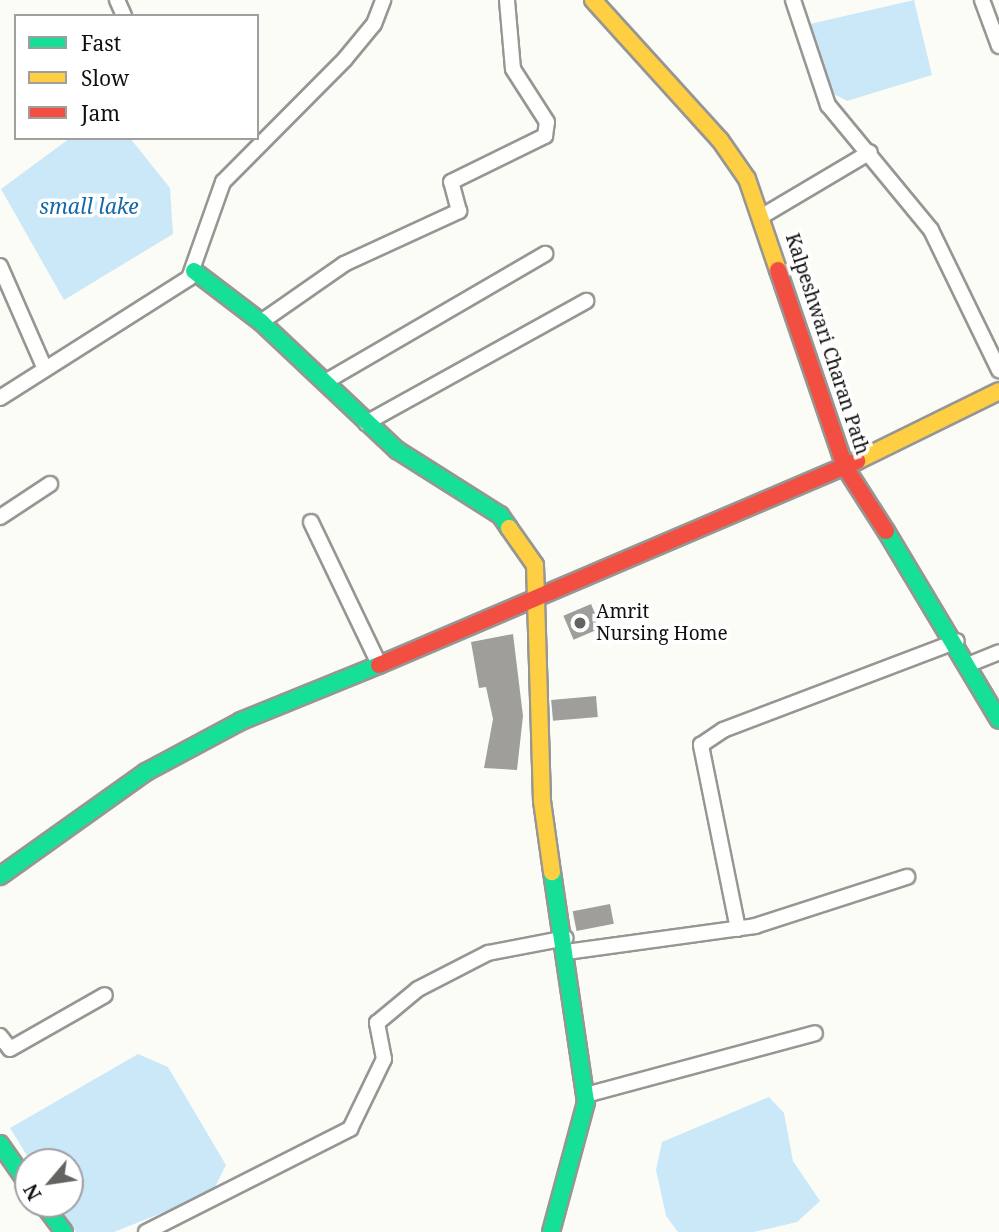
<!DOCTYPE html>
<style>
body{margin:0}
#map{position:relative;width:999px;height:1232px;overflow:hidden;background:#fcfcf7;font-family:"Noto Serif",serif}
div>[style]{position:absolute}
.water>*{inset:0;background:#cbe8f8}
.building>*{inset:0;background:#a09e9b;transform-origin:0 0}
.roads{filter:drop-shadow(2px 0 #969694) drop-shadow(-2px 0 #969694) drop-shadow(0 2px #969694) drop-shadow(0 -2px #969694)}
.street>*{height:14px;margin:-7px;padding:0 7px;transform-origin:7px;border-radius:7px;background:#fffffe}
.fast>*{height:16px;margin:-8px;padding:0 8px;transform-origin:8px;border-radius:8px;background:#16e098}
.slow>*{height:16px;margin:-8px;padding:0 8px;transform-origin:8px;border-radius:8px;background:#ffcf43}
.jam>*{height:16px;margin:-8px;padding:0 8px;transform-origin:8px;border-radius:8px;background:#f24e42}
.dots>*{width:19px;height:19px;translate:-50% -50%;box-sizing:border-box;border:4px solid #fff;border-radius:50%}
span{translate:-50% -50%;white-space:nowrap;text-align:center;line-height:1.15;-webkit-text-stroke:7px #fff;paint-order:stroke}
.street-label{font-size:19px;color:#101010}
.poi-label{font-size:19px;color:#101010}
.left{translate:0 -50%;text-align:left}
.water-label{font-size:21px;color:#1468a8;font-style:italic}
.legend{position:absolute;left:14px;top:14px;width:245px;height:126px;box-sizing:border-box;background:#fff;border:2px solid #9f9f9f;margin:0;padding:9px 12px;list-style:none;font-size:21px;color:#101010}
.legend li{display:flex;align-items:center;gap:14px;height:35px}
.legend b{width:35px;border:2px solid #9f9f9f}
.north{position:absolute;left:14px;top:1148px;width:70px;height:70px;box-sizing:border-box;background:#fff;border:2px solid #9f9f9f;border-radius:50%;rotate:241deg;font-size:19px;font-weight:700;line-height:28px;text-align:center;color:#101010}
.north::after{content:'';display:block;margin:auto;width:24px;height:32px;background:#636361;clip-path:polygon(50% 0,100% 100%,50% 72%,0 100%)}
</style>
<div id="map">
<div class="water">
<i style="clip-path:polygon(914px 0,932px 75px,847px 101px,830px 92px,810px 24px)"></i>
<i style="clip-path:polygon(70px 138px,130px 138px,170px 188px,173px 234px,64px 300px,1px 189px)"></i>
<i style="clip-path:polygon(138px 1054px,168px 1067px,226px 1165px,212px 1193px,114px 1232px,76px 1232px,56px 1204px,70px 1204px,70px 1162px,31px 1162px,10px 1128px)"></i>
<i style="clip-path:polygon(769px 1097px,784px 1113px,793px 1161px,820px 1201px,797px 1222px,754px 1232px,678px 1232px,666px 1216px,656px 1170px,662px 1142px)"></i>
</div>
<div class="building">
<i style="left:591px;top:604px;width:26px;height:30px;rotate:67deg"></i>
<i style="clip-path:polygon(513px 634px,523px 716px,517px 770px,484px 768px,493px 719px,486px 687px,479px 688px,471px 642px)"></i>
<i style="left:596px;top:696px;width:21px;height:45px;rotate:85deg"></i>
<i style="left:610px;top:904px;width:20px;height:38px;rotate:79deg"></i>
</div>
<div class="roads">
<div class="street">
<i style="left:117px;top:0;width:17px;rotate:66deg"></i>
<i style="left:793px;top:0;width:111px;rotate:71.6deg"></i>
<i style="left:828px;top:105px;width:162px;rotate:50.5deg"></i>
<i style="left:931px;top:230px;width:156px;rotate:64.1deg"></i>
<i style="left:982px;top:0;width:49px;rotate:69.7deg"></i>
<i style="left:764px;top:215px;width:123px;rotate:-30.7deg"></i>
<i style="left:0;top:266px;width:112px;rotate:66.4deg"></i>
<i style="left:261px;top:322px;width:101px;rotate:-34.9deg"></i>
<i style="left:344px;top:264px;width:127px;rotate:-24.7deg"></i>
<i style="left:459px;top:211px;width:30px;rotate:-105deg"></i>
<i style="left:451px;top:182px;width:105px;rotate:-26.1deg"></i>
<i style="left:545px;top:136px;width:14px;rotate:-82deg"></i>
<i style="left:547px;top:122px;width:63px;rotate:-122.7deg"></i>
<i style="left:513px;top:69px;width:69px;rotate:-95deg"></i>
<i style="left:325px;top:382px;width:255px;rotate:-30.2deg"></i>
<i style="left:0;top:398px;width:224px;rotate:-32.4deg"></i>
<i style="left:189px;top:278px;width:102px;rotate:-70.5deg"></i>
<i style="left:223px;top:182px;width:173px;rotate:-45.2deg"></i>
<i style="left:345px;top:59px;width:45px;rotate:-50.4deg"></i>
<i style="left:374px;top:24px;width:26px;rotate:-69deg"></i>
<i style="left:366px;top:423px;width:252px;rotate:-29deg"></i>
<i style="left:0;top:517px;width:60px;rotate:-33.4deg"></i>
<i style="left:311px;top:522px;width:157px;rotate:64.4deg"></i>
<i style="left:970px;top:664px;width:31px;rotate:-22deg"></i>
<i style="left:738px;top:929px;width:188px;rotate:-101.4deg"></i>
<i style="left:701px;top:745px;width:27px;rotate:-34deg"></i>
<i style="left:723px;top:730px;width:250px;rotate:-20.8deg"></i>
<i style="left:566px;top:952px;width:191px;rotate:-7.8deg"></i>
<i style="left:755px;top:926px;width:160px;rotate:-17.9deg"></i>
<i style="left:0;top:1036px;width:16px;rotate:52deg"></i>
<i style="left:10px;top:1049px;width:109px;rotate:-29.6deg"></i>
<i style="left:586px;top:1095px;width:237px;rotate:-15.1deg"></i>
<i style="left:146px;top:1232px;width:229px;rotate:-26.8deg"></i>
<i style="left:350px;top:1129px;width:78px;rotate:-64.1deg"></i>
<i style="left:384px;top:1059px;width:37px;rotate:-101deg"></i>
<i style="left:377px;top:1023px;width:53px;rotate:-39.7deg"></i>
<i style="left:418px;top:989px;width:79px;rotate:-27.2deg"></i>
<i style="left:488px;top:953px;width:79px;rotate:-10.9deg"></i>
</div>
<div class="fast">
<i style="left:194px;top:271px;width:84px;rotate:37.3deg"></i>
<i style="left:261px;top:322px;width:187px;rotate:43.3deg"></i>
<i style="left:397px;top:450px;width:122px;rotate:32.3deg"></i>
<i style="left:500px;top:515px;width:16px;rotate:55deg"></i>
<i style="left:886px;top:531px;width:220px;rotate:59.1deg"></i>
<i style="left:0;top:876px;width:179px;rotate:-35.5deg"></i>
<i style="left:146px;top:772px;width:108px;rotate:-28.2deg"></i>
<i style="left:241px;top:721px;width:149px;rotate:-22.1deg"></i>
<i style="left:0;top:1144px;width:49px;rotate:55deg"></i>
<i style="left:43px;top:1204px;width:35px;rotate:53deg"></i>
<i style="left:551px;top:1232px;width:135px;rotate:-74.9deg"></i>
<i style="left:586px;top:1102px;width:232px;rotate:-98.4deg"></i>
</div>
<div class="slow">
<i style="left:593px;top:0;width:189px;rotate:47.8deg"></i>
<i style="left:720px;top:140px;width:47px;rotate:55.3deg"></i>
<i style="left:747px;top:179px;width:96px;rotate:71.2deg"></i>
<i style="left:857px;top:461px;width:158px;rotate:-26.2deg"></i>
<i style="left:509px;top:528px;width:45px;rotate:54.9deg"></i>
<i style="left:535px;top:565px;width:236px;rotate:88.3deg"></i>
<i style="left:542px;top:801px;width:72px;rotate:82deg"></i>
</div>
<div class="jam">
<i style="left:778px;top:270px;width:208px;rotate:71.2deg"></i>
<i style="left:845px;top:467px;width:76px;rotate:57.4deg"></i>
<i style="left:379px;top:665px;width:520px;rotate:-23.11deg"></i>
</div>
</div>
<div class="dots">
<i style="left:580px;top:623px;background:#636361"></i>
</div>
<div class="street-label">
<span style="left:827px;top:344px;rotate:72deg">Kalpeshwari Charan Path</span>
</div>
<div class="poi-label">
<span class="left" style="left:596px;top:623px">Amrit<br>Nursing Home</span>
</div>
<div class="water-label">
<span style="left:89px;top:206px">small lake</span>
</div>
<ul class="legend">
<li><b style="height:9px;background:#16e098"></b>Fast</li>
<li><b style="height:9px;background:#ffcf43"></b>Slow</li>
<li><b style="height:9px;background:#f24e42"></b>Jam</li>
</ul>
<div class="north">N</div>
</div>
